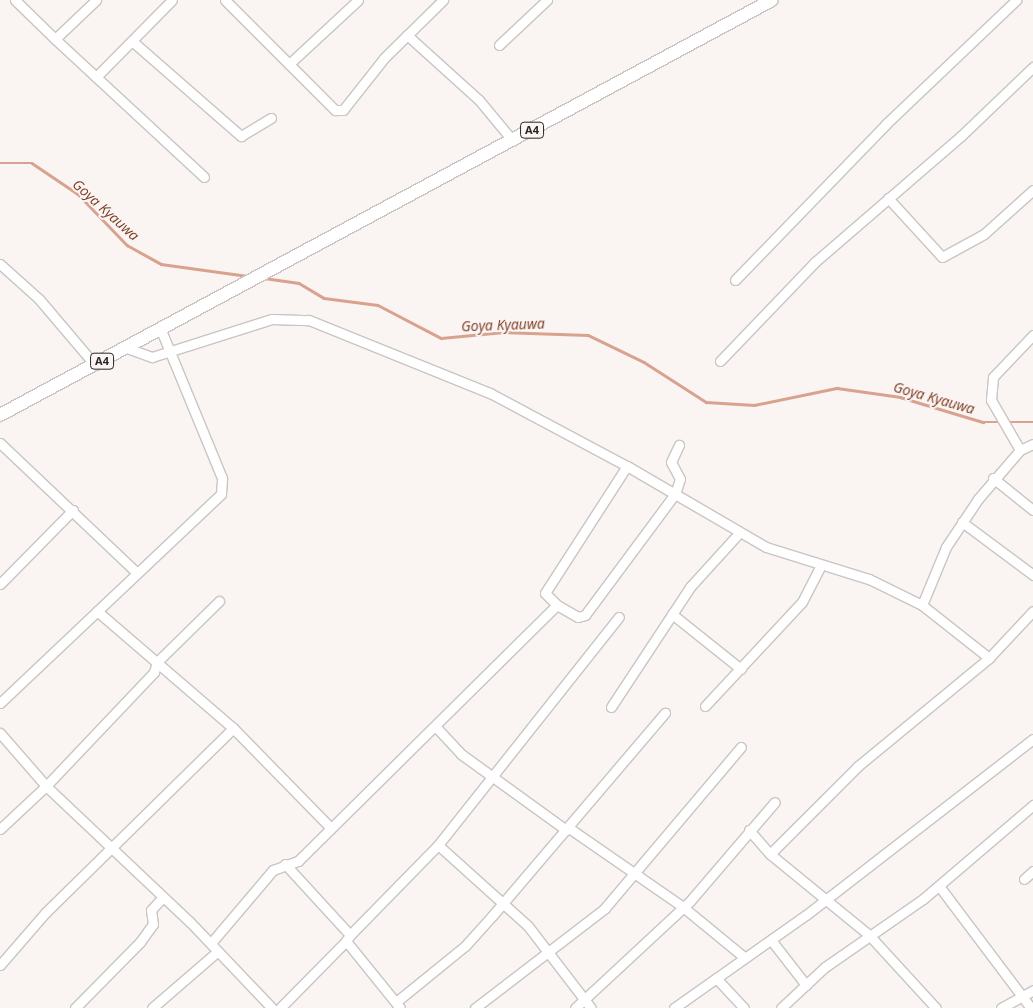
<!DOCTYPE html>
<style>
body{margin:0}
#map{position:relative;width:1033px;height:1008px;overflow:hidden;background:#faf5f3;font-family:"Open Sans",sans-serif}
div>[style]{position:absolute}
.stream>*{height:2.5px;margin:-1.25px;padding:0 1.25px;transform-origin:1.25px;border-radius:1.25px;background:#d9a28f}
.roads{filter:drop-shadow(1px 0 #cac5c3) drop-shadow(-1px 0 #cac5c3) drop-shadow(0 1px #cac5c3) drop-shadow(0 -1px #cac5c3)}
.minor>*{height:9px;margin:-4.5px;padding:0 4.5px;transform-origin:4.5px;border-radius:4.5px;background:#fff}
.highway>*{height:12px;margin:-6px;padding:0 6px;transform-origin:6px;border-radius:6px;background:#fff}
span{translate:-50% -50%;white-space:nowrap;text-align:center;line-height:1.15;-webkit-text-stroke:4px #faf5f3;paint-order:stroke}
.shield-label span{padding:1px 4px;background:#faf5f3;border:1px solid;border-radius:4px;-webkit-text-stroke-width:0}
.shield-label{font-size:11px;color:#272525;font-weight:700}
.water-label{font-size:14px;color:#7b381f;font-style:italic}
</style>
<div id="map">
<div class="stream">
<i style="left:0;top:163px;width:32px"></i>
<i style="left:32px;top:163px;width:55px;rotate:34deg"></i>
<i style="left:78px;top:194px;width:71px;rotate:46.1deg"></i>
<i style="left:127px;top:245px;width:39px;rotate:29deg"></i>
<i style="left:161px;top:264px;width:89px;rotate:7.8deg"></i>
<i style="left:264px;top:278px;width:35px;rotate:8deg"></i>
<i style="left:299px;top:283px;width:29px;rotate:31deg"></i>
<i style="left:324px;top:298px;width:54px;rotate:7.4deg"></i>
<i style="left:378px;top:305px;width:71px;rotate:27.6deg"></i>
<i style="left:441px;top:338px;width:63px;rotate:-5.4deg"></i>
<i style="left:504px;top:332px;width:84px;rotate:2deg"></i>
<i style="left:588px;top:335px;width:62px;rotate:25.7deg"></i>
<i style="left:644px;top:362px;width:74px;rotate:32.8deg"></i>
<i style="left:706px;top:402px;width:48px;rotate:3.6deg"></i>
<i style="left:754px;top:405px;width:85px;rotate:-11.6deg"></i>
<i style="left:837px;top:388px;width:64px;rotate:8.1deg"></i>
<i style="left:900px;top:397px;width:87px;rotate:16.8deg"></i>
<i style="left:983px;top:422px;width:19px"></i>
<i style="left:1007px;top:422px;width:26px"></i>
</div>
<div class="roads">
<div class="minor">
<i style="left:15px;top:0;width:56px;rotate:44.3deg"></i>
<i style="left:55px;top:39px;width:57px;rotate:-43.6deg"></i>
<i style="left:225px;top:0;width:156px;rotate:45deg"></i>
<i style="left:335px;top:110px;width:8px"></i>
<i style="left:343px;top:110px;width:66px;rotate:-51.7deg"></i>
<i style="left:384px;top:58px;width:83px;rotate:-44.5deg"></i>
<i style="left:407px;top:35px;width:97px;rotate:42.1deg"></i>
<i style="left:479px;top:100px;width:53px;rotate:50.3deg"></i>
<i style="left:55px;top:39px;width:203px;rotate:42.8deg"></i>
<i style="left:132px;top:41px;width:145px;rotate:41.1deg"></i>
<i style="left:241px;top:136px;width:35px;rotate:-31deg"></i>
<i style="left:499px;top:45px;width:66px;rotate:-43.2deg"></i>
<i style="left:289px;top:64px;width:94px;rotate:-42.8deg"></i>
<i style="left:96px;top:77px;width:108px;rotate:-45.4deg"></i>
<i style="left:888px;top:198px;width:80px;rotate:47.5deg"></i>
<i style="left:942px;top:257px;width:48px;rotate:-28.7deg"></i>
<i style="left:984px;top:234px;width:66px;rotate:-41.9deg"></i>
<i style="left:0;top:264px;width:52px;rotate:41.9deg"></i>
<i style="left:39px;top:299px;width:87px;rotate:49.7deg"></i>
<i style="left:735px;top:280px;width:217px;rotate:-45.9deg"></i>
<i style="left:886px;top:124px;width:180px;rotate:-43.6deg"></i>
<i style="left:127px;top:348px;width:27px;rotate:20deg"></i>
<i style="left:152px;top:357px;width:126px;rotate:-17.6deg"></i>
<i style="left:272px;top:319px;width:37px;rotate:2deg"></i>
<i style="left:309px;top:320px;width:195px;rotate:22deg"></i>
<i style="left:490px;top:393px;width:155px;rotate:28.1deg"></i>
<i style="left:720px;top:361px;width:137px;rotate:-46.2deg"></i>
<i style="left:815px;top:262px;width:193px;rotate:-40.8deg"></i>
<i style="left:961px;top:136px;width:100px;rotate:-43.8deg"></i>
<i style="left:0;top:443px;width:189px;rotate:43.5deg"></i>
<i style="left:1020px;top:450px;width:58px;rotate:-120.1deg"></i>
<i style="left:991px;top:400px;width:23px;rotate:-85deg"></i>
<i style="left:993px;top:377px;width:58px;rotate:-46.4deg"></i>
<i style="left:993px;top:478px;width:51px;rotate:38.7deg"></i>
<i style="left:962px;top:522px;width:89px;rotate:36.7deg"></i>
<i style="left:0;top:584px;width:104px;rotate:-45.4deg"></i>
<i style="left:557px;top:605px;width:17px;rotate:-135deg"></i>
<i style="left:545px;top:593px;width:151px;rotate:-57.2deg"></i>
<i style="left:627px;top:466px;width:56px;rotate:30.3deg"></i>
<i style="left:675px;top:494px;width:16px;rotate:-72deg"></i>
<i style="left:680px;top:479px;width:19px;rotate:-118deg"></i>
<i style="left:671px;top:462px;width:19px;rotate:-65deg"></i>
<i style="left:922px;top:605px;width:63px;rotate:-67.5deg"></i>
<i style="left:946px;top:547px;width:58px;rotate:-56.3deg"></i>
<i style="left:978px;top:499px;width:65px;rotate:-49.4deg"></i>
<i style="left:1020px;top:450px;width:14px;rotate:-25deg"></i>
<i style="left:97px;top:611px;width:179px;rotate:40.7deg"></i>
<i style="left:233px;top:728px;width:139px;rotate:45.6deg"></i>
<i style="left:672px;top:614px;width:88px;rotate:38.6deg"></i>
<i style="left:0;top:703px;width:304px;rotate:-43.4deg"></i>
<i style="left:221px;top:494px;width:16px;rotate:-86deg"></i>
<i style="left:222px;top:478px;width:160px;rotate:-112.4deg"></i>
<i style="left:705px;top:706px;width:142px;rotate:-47deg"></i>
<i style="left:802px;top:602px;width:42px;rotate:-62.8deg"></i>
<i style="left:611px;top:707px;width:144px;rotate:-56.6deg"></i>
<i style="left:690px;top:587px;width:72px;rotate:-47.8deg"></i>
<i style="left:435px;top:726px;width:38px;rotate:47deg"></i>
<i style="left:461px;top:754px;width:130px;rotate:35.9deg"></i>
<i style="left:0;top:733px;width:70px;rotate:49deg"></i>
<i style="left:46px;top:786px;width:198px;rotate:43.4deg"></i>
<i style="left:190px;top:922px;width:119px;rotate:46.4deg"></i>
<i style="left:569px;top:828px;width:139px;rotate:34.7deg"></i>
<i style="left:683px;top:907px;width:80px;rotate:39.4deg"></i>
<i style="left:0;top:829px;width:63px;rotate:-43.1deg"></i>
<i style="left:46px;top:786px;width:157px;rotate:-46.5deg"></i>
<i style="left:154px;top:672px;width:10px;rotate:-73deg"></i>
<i style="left:157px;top:662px;width:87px;rotate:-44.5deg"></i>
<i style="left:749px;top:830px;width:32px;rotate:49deg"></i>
<i style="left:770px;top:854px;width:128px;rotate:39.3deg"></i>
<i style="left:869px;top:935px;width:99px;rotate:47.5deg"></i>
<i style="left:438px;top:845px;width:121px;rotate:42deg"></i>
<i style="left:528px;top:926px;width:103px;rotate:52.5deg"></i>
<i style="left:770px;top:854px;width:124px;rotate:-45deg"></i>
<i style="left:858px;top:766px;width:170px;rotate:-39.5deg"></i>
<i style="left:989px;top:658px;width:64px;rotate:-46.9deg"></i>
<i style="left:285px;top:864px;width:96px;rotate:47.5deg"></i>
<i style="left:350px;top:935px;width:7px;rotate:124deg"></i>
<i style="left:346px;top:941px;width:86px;rotate:51.1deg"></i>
<i style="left:1024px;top:879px;width:12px;rotate:-42deg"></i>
<i style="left:939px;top:886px;width:153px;rotate:53deg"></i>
<i style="left:350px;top:935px;width:126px;rotate:-45.6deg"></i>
<i style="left:438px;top:845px;width:291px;rotate:-51.6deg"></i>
<i style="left:771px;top:940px;width:57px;rotate:52.1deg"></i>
<i style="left:211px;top:943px;width:96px;rotate:-49.7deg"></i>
<i style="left:273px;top:870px;width:27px;rotate:-20deg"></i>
<i style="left:298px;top:861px;width:364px;rotate:-44.7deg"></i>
<i style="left:557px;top:605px;width:24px;rotate:30deg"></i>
<i style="left:578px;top:617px;width:7px;rotate:-16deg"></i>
<i style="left:585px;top:615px;width:151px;rotate:-53.4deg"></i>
<i style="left:675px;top:494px;width:105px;rotate:30.2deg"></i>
<i style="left:766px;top:547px;width:108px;rotate:17.3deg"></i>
<i style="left:869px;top:579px;width:59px;rotate:26.1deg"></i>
<i style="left:922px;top:605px;width:85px;rotate:38.3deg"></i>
<i style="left:0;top:965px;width:69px;rotate:-49.1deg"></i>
<i style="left:45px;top:913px;width:264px;rotate:-44.5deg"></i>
<i style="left:716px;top:978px;width:41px;rotate:47deg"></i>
<i style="left:396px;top:1002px;width:89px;rotate:-39.1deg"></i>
<i style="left:465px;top:946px;width:40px;rotate:-48deg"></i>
<i style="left:492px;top:916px;width:267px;rotate:-49.6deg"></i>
<i style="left:75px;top:1008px;width:93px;rotate:-45.4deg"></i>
<i style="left:140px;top:942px;width:22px;rotate:-54deg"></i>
<i style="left:153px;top:924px;width:14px;rotate:-98deg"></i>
<i style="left:151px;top:910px;width:16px;rotate:-47deg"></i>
<i style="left:152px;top:1008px;width:87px;rotate:-40.8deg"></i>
<i style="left:280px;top:1008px;width:94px;rotate:-45.4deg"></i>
<i style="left:475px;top:1008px;width:163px;rotate:-37.5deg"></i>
<i style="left:604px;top:909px;width:212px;rotate:-49.8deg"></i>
<i style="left:575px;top:1008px;width:157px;rotate:-42.9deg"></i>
<i style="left:690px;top:901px;width:130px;rotate:-49.4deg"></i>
<i style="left:674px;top:1008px;width:161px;rotate:-35.2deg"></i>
<i style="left:806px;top:915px;width:287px;rotate:-37.8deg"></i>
<i style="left:781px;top:1008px;width:60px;rotate:-43deg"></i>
<i style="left:825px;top:967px;width:119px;rotate:-34.8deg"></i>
<i style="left:923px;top:899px;width:145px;rotate:-40.5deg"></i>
<i style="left:1001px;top:1008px;width:37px;rotate:-29deg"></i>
</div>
<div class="highway">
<i style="left:0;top:415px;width:876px;rotate:-28.26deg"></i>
</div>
</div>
<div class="shield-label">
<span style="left:532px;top:130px">A4</span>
<span style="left:102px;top:361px">A4</span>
</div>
<div class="water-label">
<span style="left:106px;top:210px;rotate:42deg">Goya Kyauwa</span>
<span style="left:503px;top:325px;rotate:-2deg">Goya Kyauwa</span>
<span style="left:934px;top:398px;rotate:16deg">Goya Kyauwa</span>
</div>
</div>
